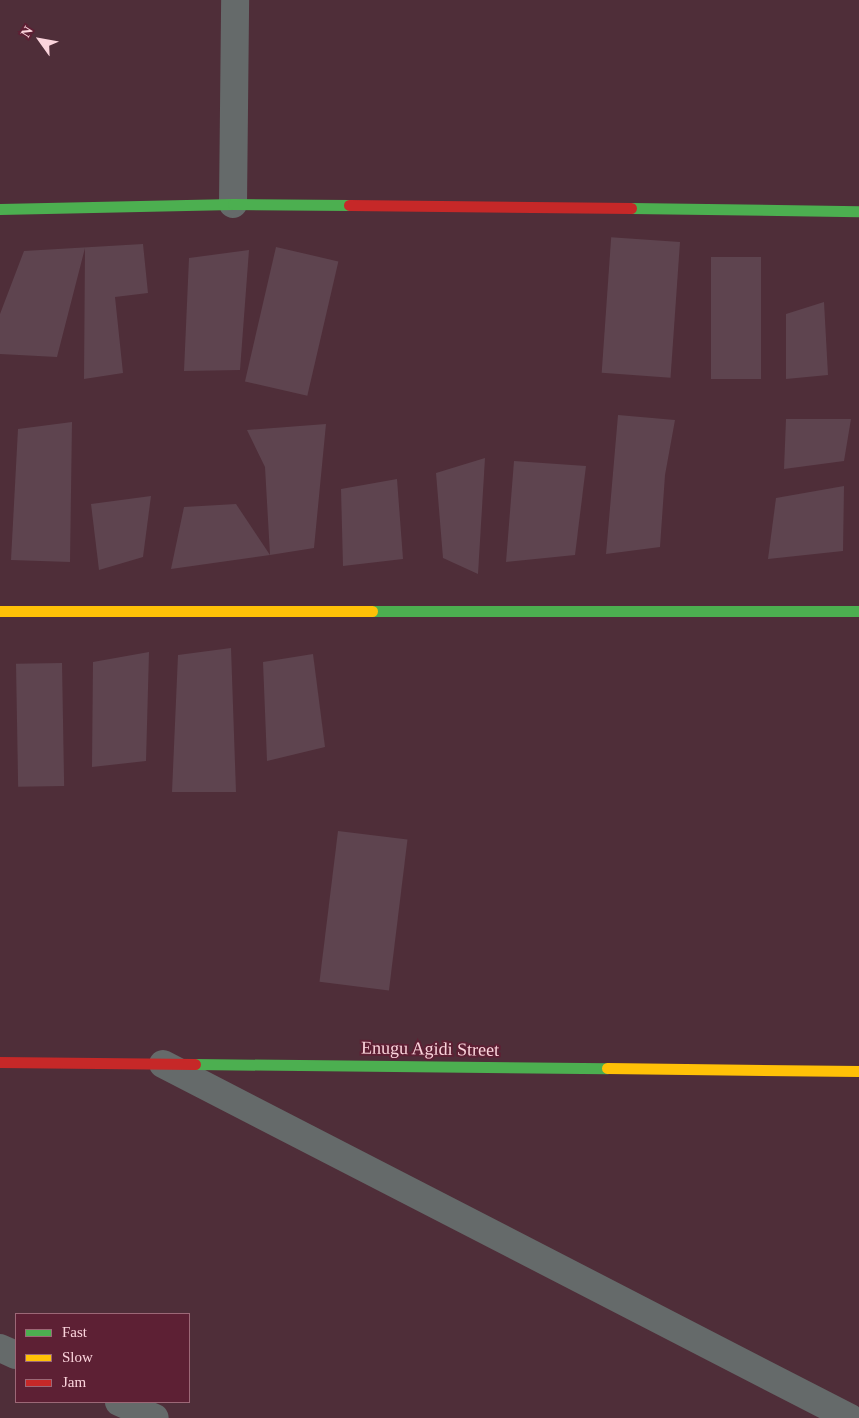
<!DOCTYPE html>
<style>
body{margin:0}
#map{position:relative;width:859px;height:1418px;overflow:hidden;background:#4f2e39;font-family:Georgia,serif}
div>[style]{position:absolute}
.building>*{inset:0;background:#5e444f;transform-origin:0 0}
.street>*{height:28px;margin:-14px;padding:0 14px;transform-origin:14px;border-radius:14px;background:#656a6a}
.fast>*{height:11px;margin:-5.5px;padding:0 5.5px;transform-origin:5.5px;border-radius:5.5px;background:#4caf50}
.slow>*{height:11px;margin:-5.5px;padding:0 5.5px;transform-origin:5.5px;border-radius:5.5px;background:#ffc107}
.jam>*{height:11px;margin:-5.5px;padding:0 5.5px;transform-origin:5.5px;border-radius:5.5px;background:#c62828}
span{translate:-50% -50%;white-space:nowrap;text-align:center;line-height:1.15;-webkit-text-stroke:4px #5d2034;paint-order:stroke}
.street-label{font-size:18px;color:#fbd4dc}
.legend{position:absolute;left:15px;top:1313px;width:175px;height:90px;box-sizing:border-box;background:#5d2034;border:1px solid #9c6877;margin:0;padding:6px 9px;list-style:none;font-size:15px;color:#fbd4dc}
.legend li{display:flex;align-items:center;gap:10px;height:25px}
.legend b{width:25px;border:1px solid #9c6877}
.north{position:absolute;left:15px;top:15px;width:50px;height:50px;-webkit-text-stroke:4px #5d2034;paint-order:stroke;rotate:302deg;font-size:14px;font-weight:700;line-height:20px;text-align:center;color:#fbd4dc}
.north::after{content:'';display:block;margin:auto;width:18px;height:22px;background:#fbd4dc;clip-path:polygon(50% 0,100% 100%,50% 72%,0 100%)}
</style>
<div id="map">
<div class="building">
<i style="left:680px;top:242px;width:136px;height:69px;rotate:94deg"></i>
<i style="clip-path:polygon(143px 244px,148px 293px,115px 297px,123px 373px,84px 379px,85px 248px,57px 357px,0 354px,0 314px,24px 251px)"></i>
<i style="left:276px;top:247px;width:64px;height:138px;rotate:13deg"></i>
<i style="clip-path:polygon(249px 250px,240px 370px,184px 371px,189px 258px)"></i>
<i style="left:711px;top:257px;width:50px;height:122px"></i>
<i style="clip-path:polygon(824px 302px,828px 375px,786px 379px,786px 314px)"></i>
<i style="clip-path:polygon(618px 415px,675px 420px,665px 475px,660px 547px,606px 554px)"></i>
<i style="clip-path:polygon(786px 419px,851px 419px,844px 461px,784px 469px)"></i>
<i style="clip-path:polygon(72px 422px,70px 562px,11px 560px,18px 429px)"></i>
<i style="clip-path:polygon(326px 424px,314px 548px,270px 555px,265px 467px,247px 430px)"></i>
<i style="clip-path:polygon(485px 458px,478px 574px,443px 558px,436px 473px)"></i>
<i style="clip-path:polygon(514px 461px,586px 466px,575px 555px,506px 562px)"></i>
<i style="clip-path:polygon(397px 479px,403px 559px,343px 566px,341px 489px)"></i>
<i style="clip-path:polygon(844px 486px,843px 551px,768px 559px,776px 498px)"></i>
<i style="clip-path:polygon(151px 496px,143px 557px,99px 570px,91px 504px)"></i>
<i style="clip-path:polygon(236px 504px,270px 555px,171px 569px,184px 507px)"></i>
<i style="clip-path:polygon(231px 648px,236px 792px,172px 792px,178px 655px)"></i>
<i style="clip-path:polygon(149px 652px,146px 761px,92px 767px,93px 662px)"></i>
<i style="clip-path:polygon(313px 654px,325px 747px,267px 761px,263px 662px)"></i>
<i style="left:62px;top:663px;width:123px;height:46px;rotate:89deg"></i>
<i style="left:338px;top:831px;width:70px;height:152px;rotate:7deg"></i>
</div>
<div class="street">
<i style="left:233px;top:204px;width:204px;rotate:-89.4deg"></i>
<i style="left:163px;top:1064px;width:773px;rotate:27.26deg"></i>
<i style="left:0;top:1348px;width:17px;rotate:24deg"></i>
<i style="left:119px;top:1402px;width:39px;rotate:24deg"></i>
</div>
<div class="fast">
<i style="left:631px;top:208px;width:228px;rotate:0.8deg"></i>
<i style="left:0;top:209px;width:233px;rotate:-1.2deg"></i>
<i style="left:233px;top:204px;width:116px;rotate:0.5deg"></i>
<i style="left:372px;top:611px;width:487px"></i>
<i style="left:195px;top:1064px;width:412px;rotate:0.6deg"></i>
</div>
<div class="slow">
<i style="left:0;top:611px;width:372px"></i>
<i style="left:607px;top:1068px;width:252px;rotate:0.7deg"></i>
</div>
<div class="jam">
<i style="left:349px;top:205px;width:282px;rotate:0.6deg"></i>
<i style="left:0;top:1062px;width:195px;rotate:0.6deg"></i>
</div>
<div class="street-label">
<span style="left:430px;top:1049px;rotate:1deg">Enugu Agidi Street</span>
</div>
<ul class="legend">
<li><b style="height:6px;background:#4caf50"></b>Fast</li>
<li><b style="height:6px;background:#ffc107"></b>Slow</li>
<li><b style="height:6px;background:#c62828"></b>Jam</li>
</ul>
<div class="north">N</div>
</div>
